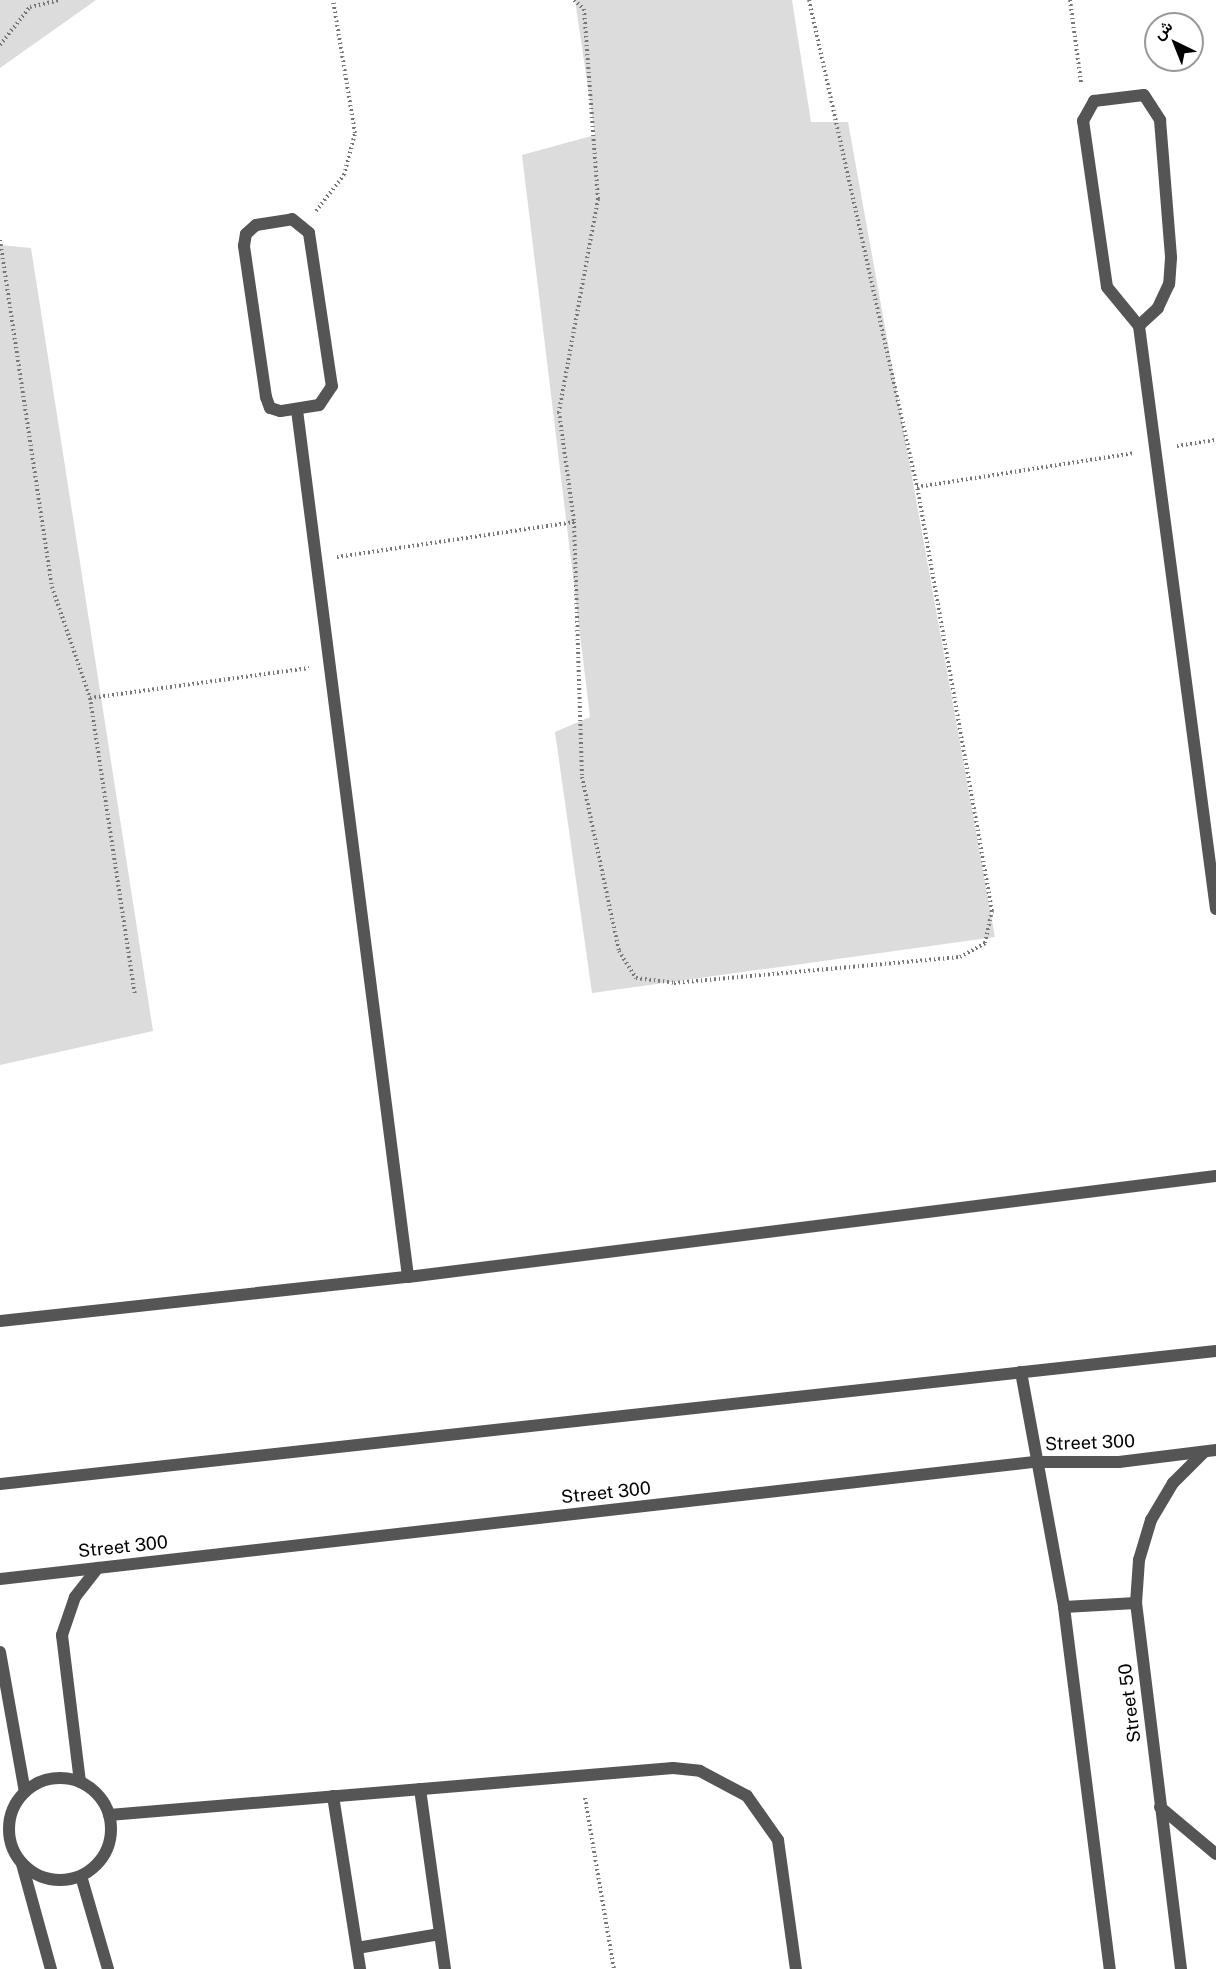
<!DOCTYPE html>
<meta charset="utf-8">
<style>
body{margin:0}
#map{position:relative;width:1216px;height:1969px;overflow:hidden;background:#fff;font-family:"Public Sans",Vazirmatn,sans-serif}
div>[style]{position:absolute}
.green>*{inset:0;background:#dcdcdc}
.path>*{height:4px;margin-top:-2px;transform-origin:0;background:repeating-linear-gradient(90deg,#777 0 1.5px,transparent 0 4.5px)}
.minor>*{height:12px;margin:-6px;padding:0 6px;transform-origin:6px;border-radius:6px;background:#555}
.minor>.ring{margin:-6px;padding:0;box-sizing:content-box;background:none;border:12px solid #555;border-radius:50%}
.tertiary>*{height:12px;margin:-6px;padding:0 6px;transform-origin:6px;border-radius:6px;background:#555}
span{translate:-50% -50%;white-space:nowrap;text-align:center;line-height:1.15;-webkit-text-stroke:4.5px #fff;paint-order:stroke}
.street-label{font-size:18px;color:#000}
.north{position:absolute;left:1144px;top:12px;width:60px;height:60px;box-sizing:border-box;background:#fff;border:2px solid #999;border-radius:50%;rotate:317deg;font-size:16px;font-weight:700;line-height:24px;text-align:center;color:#000}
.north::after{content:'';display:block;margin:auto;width:21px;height:27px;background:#000;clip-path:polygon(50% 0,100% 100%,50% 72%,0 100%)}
</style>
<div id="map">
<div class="green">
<i style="clip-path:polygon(0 0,96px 0,0 68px)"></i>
<i style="clip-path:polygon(575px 0,792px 0,811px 122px,848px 122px,995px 937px,592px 993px,555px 732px,590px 717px,522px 155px,595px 135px)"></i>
<i style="clip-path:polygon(0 245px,31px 248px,153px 1031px,0 1065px)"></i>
</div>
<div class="path">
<i style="left:574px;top:0;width:13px;rotate:42deg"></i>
<i style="left:584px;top:9px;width:191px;rotate:85.8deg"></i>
<i style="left:598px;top:199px;width:217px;rotate:100.4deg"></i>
<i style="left:559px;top:412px;width:111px;rotate:82.2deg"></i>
<i style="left:574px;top:522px;width:255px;rotate:88.2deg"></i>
<i style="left:582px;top:777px;width:178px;rotate:78deg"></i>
<i style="left:619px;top:951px;width:32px;rotate:58deg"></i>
<i style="left:636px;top:978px;width:38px;rotate:7deg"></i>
<i style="left:674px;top:983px;width:287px;rotate:-5.2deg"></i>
<i style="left:960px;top:957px;width:29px;rotate:-29deg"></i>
<i style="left:985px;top:943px;width:33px;rotate:-78deg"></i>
<i style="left:992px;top:911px;width:431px;rotate:-100deg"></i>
<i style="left:809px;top:0;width:499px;rotate:77.5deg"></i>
<i style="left:917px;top:487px;width:220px;rotate:-8.9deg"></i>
<i style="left:1070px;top:0;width:83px;rotate:82.4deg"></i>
<i style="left:0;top:45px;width:48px;rotate:-51.7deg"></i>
<i style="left:30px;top:7px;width:31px;rotate:-13deg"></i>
<i style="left:316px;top:211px;width:46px;rotate:-52.1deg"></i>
<i style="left:344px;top:175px;width:43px;rotate:-75.3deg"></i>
<i style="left:355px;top:133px;width:135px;rotate:-99.4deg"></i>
<i style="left:0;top:240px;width:351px;rotate:81.5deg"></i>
<i style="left:52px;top:587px;width:117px;rotate:71.1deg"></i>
<i style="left:90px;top:698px;width:300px;rotate:81.4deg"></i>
<i style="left:1177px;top:446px;width:39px;rotate:-9deg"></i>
<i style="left:337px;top:557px;width:240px;rotate:-8.4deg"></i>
<i style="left:90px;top:698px;width:221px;rotate:-7.8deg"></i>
<i style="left:585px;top:1798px;width:173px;rotate:80.4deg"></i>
</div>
<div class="minor">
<i style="left:1144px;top:95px;width:30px;rotate:57deg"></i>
<i style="left:1160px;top:120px;width:138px;rotate:85.4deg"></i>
<i style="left:1171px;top:258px;width:26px;rotate:94deg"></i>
<i style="left:1169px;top:284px;width:26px;rotate:115deg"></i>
<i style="left:1158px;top:308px;width:26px;rotate:137deg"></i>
<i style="left:1139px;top:326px;width:50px;rotate:-129.4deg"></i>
<i style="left:1107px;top:287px;width:168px;rotate:-98.2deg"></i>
<i style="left:1083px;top:121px;width:23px;rotate:-61deg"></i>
<i style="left:1094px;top:101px;width:50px;rotate:-6.8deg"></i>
<i style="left:292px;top:219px;width:22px;rotate:39deg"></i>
<i style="left:309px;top:233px;width:155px;rotate:81.5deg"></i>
<i style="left:332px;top:386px;width:23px;rotate:124deg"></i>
<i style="left:319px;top:405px;width:39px;rotate:171deg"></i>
<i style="left:280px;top:411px;width:10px;rotate:-163deg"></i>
<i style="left:270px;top:408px;width:12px;rotate:-110deg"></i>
<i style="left:266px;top:397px;width:153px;rotate:-98.3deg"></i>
<i style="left:244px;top:246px;width:12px;rotate:-81deg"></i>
<i style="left:246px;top:234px;width:13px;rotate:-42deg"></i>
<i style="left:256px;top:225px;width:36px;rotate:-9deg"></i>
<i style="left:1139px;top:326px;width:588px;rotate:82.48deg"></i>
<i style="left:297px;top:410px;width:874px;rotate:82.7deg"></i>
<i style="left:0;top:1321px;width:410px;rotate:-6.2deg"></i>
<i style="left:408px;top:1277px;width:814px;rotate:-7.13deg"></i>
<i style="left:1021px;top:1372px;width:239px;rotate:79.6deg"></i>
<i style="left:1064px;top:1607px;width:365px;rotate:82.8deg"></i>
<i style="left:1064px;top:1607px;width:72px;rotate:-3.2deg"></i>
<i style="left:0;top:1652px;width:142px;rotate:79.9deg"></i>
<i class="ring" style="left:9px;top:1778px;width:90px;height:90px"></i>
<i style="left:80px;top:1782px;width:148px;rotate:-97deg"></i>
<i style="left:62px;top:1635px;width:40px;rotate:-71.1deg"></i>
<i style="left:75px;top:1597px;width:37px;rotate:-52deg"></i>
<i style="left:420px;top:1789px;width:182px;rotate:82.1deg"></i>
<i style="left:333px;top:1796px;width:175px;rotate:81.1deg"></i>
<i style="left:1160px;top:1807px;width:73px;rotate:40deg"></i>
<i style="left:109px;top:1815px;width:566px;rotate:-4.76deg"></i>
<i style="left:673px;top:1768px;width:27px;rotate:6deg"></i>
<i style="left:700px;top:1771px;width:53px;rotate:28deg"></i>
<i style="left:747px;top:1796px;width:54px;rotate:54.8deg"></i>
<i style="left:778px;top:1840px;width:130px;rotate:82.1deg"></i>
<i style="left:22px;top:1864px;width:109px;rotate:74.6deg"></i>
<i style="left:81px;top:1876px;width:97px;rotate:73.8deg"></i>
<i style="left:357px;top:1948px;width:84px;rotate:-9.6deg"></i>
<i style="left:1181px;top:1969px;width:369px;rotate:-97deg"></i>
<i style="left:1136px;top:1603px;width:43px;rotate:-86deg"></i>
<i style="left:1139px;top:1560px;width:42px;rotate:-73.3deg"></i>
<i style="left:1151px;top:1520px;width:43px;rotate:-59.3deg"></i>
<i style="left:1173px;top:1483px;width:44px;rotate:-45deg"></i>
</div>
<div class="tertiary">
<i style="left:0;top:1484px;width:1223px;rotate:-6.24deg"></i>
<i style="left:0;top:1579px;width:1041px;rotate:-6.46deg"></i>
<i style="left:1034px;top:1462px;width:85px"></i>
<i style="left:1119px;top:1462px;width:98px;rotate:-7.1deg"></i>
</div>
<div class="street-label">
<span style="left:1090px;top:1443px;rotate:-2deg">Street 300</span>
<span style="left:606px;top:1493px;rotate:-6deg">Street 300</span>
<span style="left:123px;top:1547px;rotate:-6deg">Street 300</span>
<span style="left:1130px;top:1703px;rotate:-97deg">Street 50</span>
</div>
<div class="north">ش</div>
</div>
